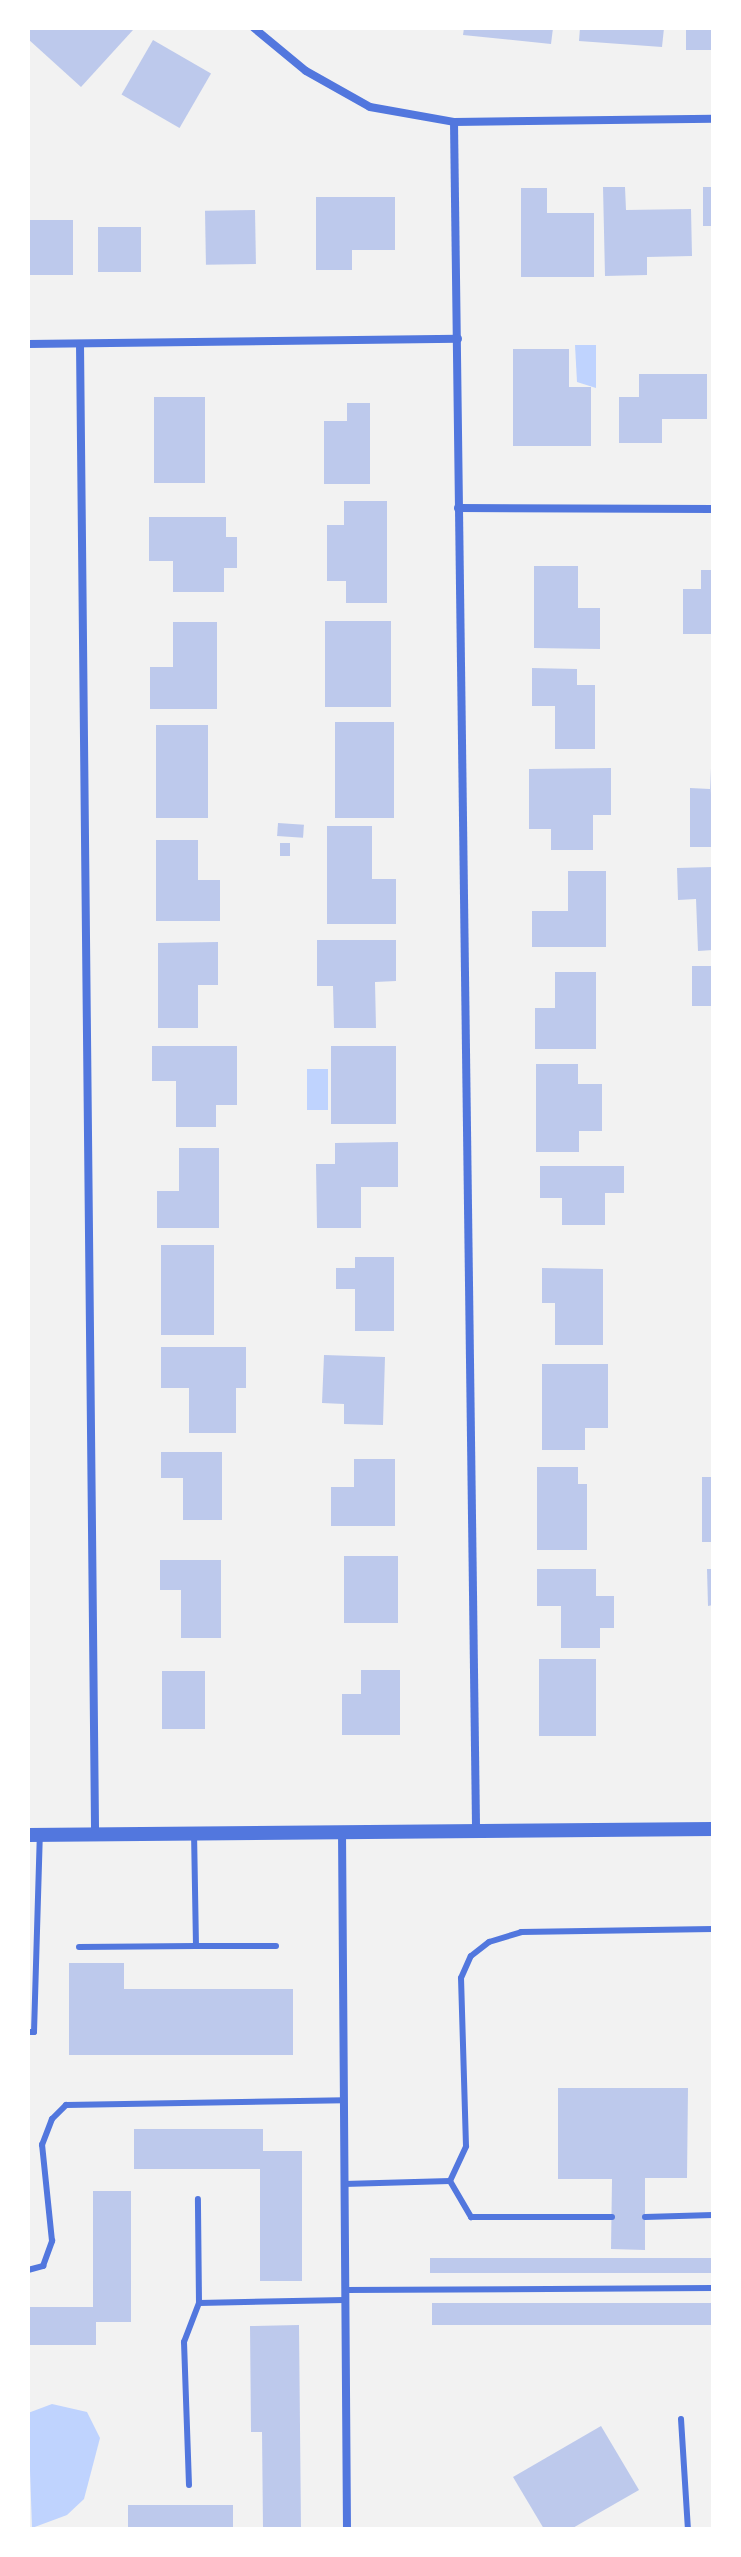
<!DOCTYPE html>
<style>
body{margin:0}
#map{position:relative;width:741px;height:2557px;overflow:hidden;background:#f2f2f2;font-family:"Alegreya Sans",sans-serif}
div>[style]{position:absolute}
.water>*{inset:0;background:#bfd3fe;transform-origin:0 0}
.building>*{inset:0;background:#bdc9ec;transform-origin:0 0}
.service>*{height:6px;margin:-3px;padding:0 3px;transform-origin:3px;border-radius:3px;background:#5277de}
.minor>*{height:8px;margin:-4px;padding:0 4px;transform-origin:4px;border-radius:4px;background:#5277de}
.tertiary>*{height:14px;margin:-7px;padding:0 7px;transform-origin:7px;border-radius:7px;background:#5277de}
span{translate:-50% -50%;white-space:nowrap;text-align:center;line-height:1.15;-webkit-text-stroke:6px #fff;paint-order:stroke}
.frame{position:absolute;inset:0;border:30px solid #fff;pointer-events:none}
</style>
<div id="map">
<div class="water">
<i style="clip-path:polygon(575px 345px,596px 345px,596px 388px,577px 382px)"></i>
<i style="left:307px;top:1069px;width:21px;height:41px"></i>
<i style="clip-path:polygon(52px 2404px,87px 2412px,100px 2438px,84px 2499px,67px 2515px,32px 2528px,28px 2413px)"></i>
</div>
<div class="building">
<i style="clip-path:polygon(28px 28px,132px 28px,133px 30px,81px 87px,28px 39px)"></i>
<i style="clip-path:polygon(464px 28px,553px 28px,551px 44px,463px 35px)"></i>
<i style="clip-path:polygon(580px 28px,664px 28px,662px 47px,579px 41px)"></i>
<i style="left:686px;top:28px;width:27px;height:22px"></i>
<i style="left:153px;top:40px;width:67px;height:63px;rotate:30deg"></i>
<i style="clip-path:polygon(603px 187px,625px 187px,626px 210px,691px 209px,692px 256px,647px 257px,647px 275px,605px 276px)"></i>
<i style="left:703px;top:187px;width:10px;height:39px"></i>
<i style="clip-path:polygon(521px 188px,547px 188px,547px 213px,594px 213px,594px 277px,521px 277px)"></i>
<i style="clip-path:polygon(316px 197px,395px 197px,395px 250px,352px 250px,352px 270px,316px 270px)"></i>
<i style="left:255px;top:210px;width:54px;height:50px;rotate:89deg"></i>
<i style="left:28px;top:220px;width:45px;height:55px"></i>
<i style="left:98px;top:227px;width:43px;height:45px"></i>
<i style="clip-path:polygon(513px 349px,569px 349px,569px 387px,591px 387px,591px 446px,513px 446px)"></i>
<i style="clip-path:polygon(639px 374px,707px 374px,707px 419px,662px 419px,662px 443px,619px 443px,619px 397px,639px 397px)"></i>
<i style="left:154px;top:397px;width:51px;height:86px"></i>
<i style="clip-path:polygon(347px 403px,370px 403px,370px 484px,324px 484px,324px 421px,347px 421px)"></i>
<i style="clip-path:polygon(344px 501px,387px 501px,387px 603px,346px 603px,346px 581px,327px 581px,327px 525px,344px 525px)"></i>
<i style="clip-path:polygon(149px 517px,226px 517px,226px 537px,237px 537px,237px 568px,224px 568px,224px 592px,173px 592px,173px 561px,149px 561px)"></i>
<i style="clip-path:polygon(534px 566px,578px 566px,578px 608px,600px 608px,600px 649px,534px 648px)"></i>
<i style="clip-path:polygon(701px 570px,713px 570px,713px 634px,683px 634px,683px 589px,701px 589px)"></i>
<i style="left:325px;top:621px;width:66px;height:86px"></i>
<i style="clip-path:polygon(173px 622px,217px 622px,217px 709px,150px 709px,150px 667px,173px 667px)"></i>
<i style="clip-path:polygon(532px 668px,577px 669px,577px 685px,595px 685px,595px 749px,555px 749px,555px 706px,532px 706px)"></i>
<i style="left:335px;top:722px;width:59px;height:96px"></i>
<i style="left:156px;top:725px;width:52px;height:93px"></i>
<i style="clip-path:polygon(611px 768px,611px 815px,593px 815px,593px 850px,551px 850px,551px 829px,529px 829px,529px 769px)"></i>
<i style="clip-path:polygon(710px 768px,713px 847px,690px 847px,690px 788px,710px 789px)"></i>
<i style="left:278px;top:823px;width:26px;height:13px;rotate:4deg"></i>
<i style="clip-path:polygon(327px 826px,372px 826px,372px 879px,396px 879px,396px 924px,327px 924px)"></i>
<i style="clip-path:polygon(156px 840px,198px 840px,198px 880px,220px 880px,220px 921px,156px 921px)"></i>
<i style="left:280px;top:843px;width:10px;height:13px"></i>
<i style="clip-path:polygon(713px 867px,713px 950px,698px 951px,696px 899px,678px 900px,677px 868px)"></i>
<i style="clip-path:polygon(568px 871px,606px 871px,606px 947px,532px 947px,532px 911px,568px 911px)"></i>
<i style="clip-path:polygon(317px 940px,396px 940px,396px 981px,375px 982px,376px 1028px,334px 1028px,333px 986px,317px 986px)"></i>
<i style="clip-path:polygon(218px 942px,218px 985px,198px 985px,198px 1028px,158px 1028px,158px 943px)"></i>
<i style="left:713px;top:966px;width:40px;height:21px;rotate:90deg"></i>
<i style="clip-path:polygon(555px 972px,596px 972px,596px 1049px,535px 1049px,535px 1008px,555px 1008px)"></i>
<i style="clip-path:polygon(152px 1046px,237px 1046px,237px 1105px,216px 1105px,216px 1127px,176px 1127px,176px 1081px,152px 1081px)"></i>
<i style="left:331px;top:1046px;width:65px;height:78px"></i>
<i style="clip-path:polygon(536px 1064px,578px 1064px,578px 1084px,602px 1084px,602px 1131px,579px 1131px,579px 1152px,536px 1152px)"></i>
<i style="clip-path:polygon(398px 1142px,398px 1187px,361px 1187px,361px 1228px,317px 1228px,316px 1164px,335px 1164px,335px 1143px)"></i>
<i style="clip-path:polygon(179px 1148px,219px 1148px,219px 1228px,157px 1228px,157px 1191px,179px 1191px)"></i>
<i style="clip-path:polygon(540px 1166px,624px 1166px,624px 1193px,605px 1193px,605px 1225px,562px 1225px,562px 1198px,540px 1198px)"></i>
<i style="left:161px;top:1245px;width:53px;height:90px"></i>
<i style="clip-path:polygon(355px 1257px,394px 1257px,394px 1331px,355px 1331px,355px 1289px,336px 1289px,336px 1268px,355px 1268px)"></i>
<i style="clip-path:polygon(542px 1268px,603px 1269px,603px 1345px,555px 1345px,555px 1303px,542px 1303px)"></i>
<i style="clip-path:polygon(161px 1347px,246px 1347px,246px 1388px,236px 1388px,236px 1433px,189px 1433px,189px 1388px,161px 1388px)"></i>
<i style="clip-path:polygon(324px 1355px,385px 1357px,383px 1425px,344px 1424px,344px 1404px,322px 1403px)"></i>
<i style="clip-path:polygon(542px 1364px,608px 1364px,608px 1428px,585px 1428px,585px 1450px,542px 1450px)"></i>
<i style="clip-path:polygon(161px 1452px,222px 1452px,222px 1520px,183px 1520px,183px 1478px,161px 1478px)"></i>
<i style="clip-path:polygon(354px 1459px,395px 1459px,395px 1526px,331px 1526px,331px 1487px,354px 1487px)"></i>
<i style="clip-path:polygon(537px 1467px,578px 1467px,578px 1484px,587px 1484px,587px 1550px,537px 1550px)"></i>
<i style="left:702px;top:1477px;width:11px;height:65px"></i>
<i style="left:344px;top:1556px;width:54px;height:67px"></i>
<i style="clip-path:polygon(160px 1560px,221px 1560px,221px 1638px,181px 1638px,181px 1590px,160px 1590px)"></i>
<i style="clip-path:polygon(537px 1569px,596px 1569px,596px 1596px,614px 1596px,614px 1628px,600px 1628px,600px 1648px,561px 1648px,561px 1606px,537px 1606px)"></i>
<i style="clip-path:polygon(707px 1569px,713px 1569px,713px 1605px,708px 1606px)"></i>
<i style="left:539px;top:1659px;width:57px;height:77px"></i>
<i style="clip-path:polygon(361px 1670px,400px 1670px,400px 1735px,342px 1735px,342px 1694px,361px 1694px)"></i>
<i style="left:162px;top:1671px;width:43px;height:58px"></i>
<i style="clip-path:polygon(69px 1963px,124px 1963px,124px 1989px,293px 1989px,293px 2055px,69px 2055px)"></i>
<i style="clip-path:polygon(558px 2088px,688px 2088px,687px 2178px,645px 2178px,645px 2250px,611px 2249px,612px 2179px,558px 2179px)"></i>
<i style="clip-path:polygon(134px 2129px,263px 2129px,263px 2151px,302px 2151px,302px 2281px,260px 2281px,260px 2169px,134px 2169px)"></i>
<i style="clip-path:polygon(93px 2191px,131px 2191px,131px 2322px,96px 2322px,96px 2345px,28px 2345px,28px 2307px,93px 2307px)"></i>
<i style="left:713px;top:2258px;width:15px;height:283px;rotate:90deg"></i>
<i style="left:713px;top:2303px;width:22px;height:281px;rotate:90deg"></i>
<i style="clip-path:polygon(299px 2325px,301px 2529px,263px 2529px,262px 2432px,251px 2432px,250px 2326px)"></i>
<i style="clip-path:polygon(601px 2426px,639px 2490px,571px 2529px,544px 2529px,513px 2477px)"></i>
<i style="left:128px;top:2505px;width:105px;height:24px"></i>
</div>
<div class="service">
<i style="left:196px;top:1946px;width:80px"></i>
<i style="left:79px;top:1947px;width:117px;rotate:-0.5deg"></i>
<i style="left:196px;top:1946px;width:110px;rotate:-91deg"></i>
<i style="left:28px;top:2032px;width:6px"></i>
<i style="left:34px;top:2032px;width:197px;rotate:-88.3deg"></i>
<i style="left:450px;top:2181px;width:38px;rotate:-65deg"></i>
<i style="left:466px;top:2146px;width:168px;rotate:-91.7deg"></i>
<i style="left:461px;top:1978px;width:24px;rotate:-66deg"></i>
<i style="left:471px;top:1956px;width:23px;rotate:-38deg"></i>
<i style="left:489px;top:1942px;width:34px;rotate:-17deg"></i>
<i style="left:521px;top:1932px;width:192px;rotate:-0.9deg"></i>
<i style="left:344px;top:2184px;width:106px;rotate:-1.6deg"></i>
<i style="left:450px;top:2181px;width:42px;rotate:59.7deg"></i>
<i style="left:471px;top:2217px;width:141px"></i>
<i style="left:645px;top:2217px;width:68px;rotate:-1.7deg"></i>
<i style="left:28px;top:2270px;width:16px;rotate:-15deg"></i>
<i style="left:43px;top:2266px;width:27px;rotate:-70deg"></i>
<i style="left:52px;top:2241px;width:97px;rotate:-95.9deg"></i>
<i style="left:42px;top:2145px;width:28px;rotate:-69deg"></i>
<i style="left:52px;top:2119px;width:20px;rotate:-45deg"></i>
<i style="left:66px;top:2105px;width:278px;rotate:-1deg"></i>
<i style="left:345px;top:2290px;width:368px;rotate:-0.3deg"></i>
<i style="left:199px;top:2303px;width:146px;rotate:-1.2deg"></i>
<i style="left:681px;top:2419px;width:110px;rotate:86.4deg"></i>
<i style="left:189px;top:2485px;width:143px;rotate:-92deg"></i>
<i style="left:184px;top:2342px;width:42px;rotate:-69deg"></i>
<i style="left:199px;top:2303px;width:104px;rotate:-90.6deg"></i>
</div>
<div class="minor">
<i style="left:254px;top:28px;width:67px;rotate:39.6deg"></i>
<i style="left:306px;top:71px;width:73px;rotate:29.4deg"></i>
<i style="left:370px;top:107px;width:85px;rotate:10.1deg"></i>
<i style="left:454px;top:122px;width:259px;rotate:-0.7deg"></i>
<i style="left:454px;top:122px;width:1709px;rotate:89.26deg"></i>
<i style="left:28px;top:344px;width:430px;rotate:-0.7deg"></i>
<i style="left:80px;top:344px;width:1491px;rotate:89.42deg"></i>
<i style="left:458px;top:508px;width:255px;rotate:0.2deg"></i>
<i style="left:342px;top:1831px;width:698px;rotate:89.59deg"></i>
</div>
<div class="tertiary">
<i style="left:28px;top:1835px;width:685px;rotate:-0.5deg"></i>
</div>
<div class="frame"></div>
</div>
